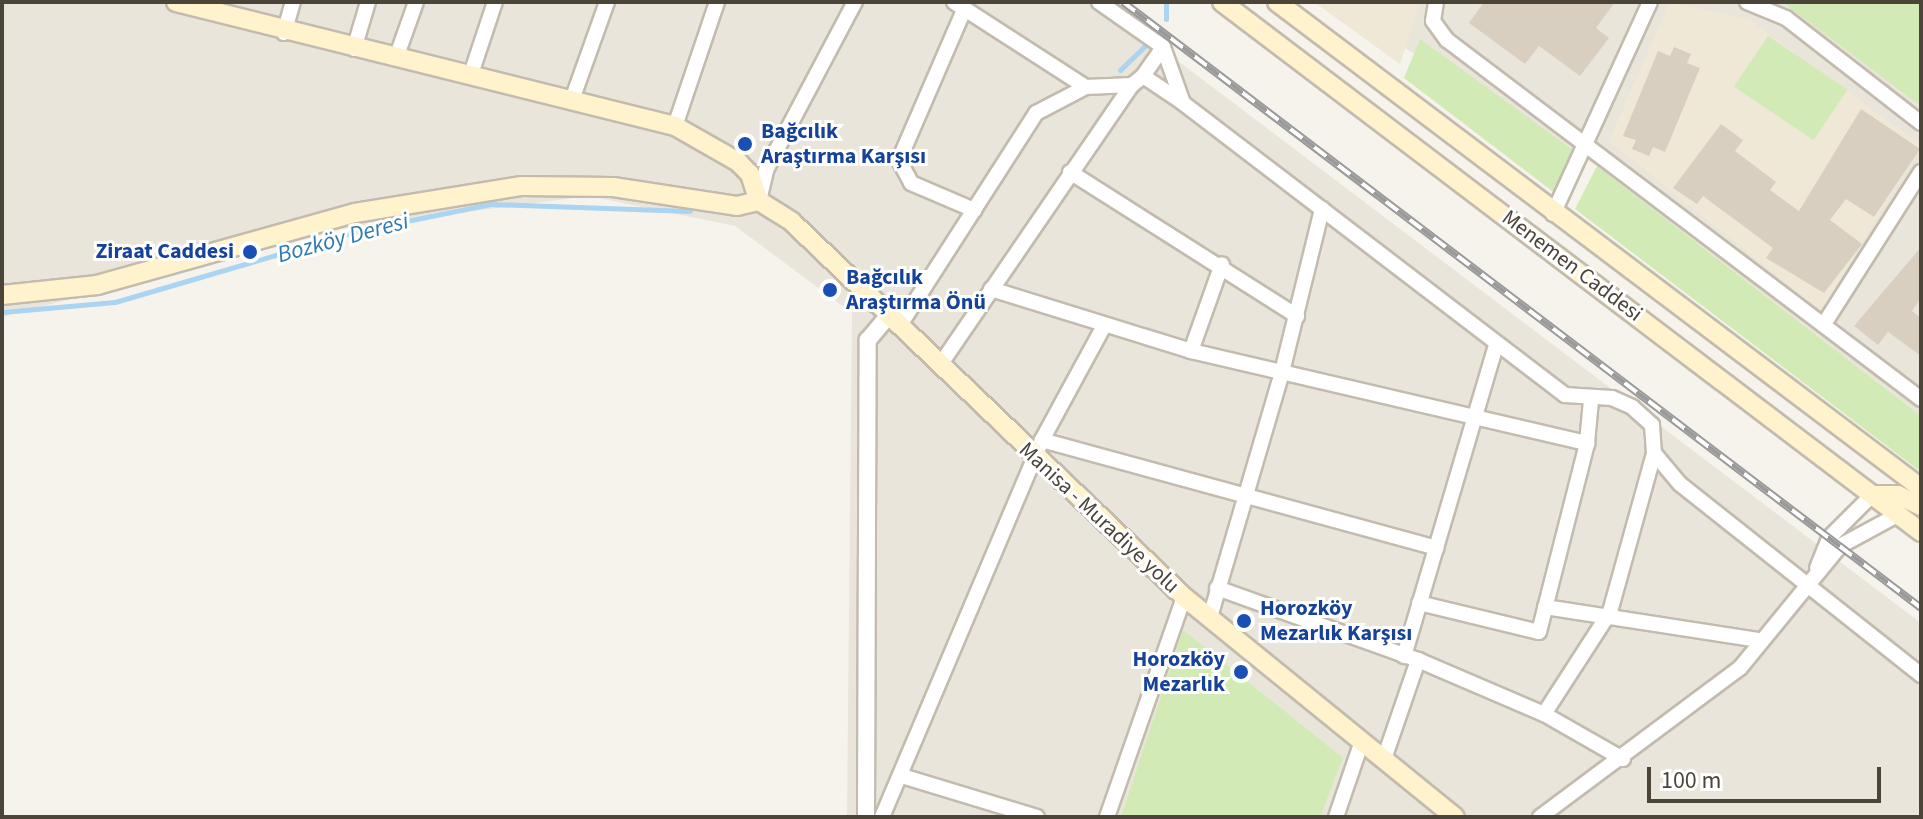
<!DOCTYPE html>
<meta charset="utf-8">
<style>
body{margin:0}
#map{position:relative;width:1923px;height:819px;overflow:hidden;background:#f6f3ec;font-family:"Source Sans 3",sans-serif}
div>[style]{position:absolute}
.residential>*{inset:0;background:#eae5da}
.education>*{inset:0;background:#efe8d6}
.green>*{inset:0;background:#d2eab5;transform-origin:0 0}
.stream>*{height:5px;margin:-2.5px;padding:0 2.5px;transform-origin:2.5px;border-radius:2.5px;background:#a9d4f2}
.building>*{inset:0;background:#d8cfc1}
.roads{filter:drop-shadow(2px 0 #c2bbae) drop-shadow(-2px 0 #c2bbae) drop-shadow(0 2px #c2bbae) drop-shadow(0 -2px #c2bbae)}
.minor>*{height:14px;margin:-7px;padding:0 7px;transform-origin:7px;border-radius:7px;background:#fff}
.tertiary>*{height:16px;margin:-8px;padding:0 8px;transform-origin:8px;border-radius:8px;background:#fff}
.secondary>*{height:18px;margin:-9px;padding:0 9px;transform-origin:9px;border-radius:9px;background:#fff3cd}
.rail>*{height:8px;margin-top:-4px;transform-origin:0;background:repeating-linear-gradient(90deg,#fff 0 15px,#9a9a9a 0 30px);box-sizing:border-box;border-block:2px solid #9a9a9a}
.dots>*{width:22px;height:22px;translate:-50% -50%;box-sizing:border-box;border:4px solid #fff;border-radius:50%}
span{translate:-50% -50%;white-space:nowrap;text-align:center;line-height:1.15;-webkit-text-stroke:6px #fff;paint-order:stroke}
.transit-label{font-size:22px;color:#164399;font-weight:700}
.left{translate:0 -50%;text-align:left}
.right{translate:-100% -50%;text-align:right}
.street-label{font-size:22px;color:#4b4439}
.water-label{font-size:24px;color:#2e7ab2;font-style:italic}
.frame{position:absolute;inset:0;border:4px solid #4b4439;pointer-events:none}
.scale{position:absolute;left:1647px;top:767px;width:234px;height:36px;box-sizing:border-box;border:4px solid #4b4439;border-top:0;padding-left:10px;font-size:24px;line-height:28px;white-space:nowrap;color:#4b4439;-webkit-text-stroke:6px #fff;paint-order:stroke}
</style>
<div id="map">
<div class="residential">
<i style="clip-path:polygon(2px 2px,1100px 2px,1921px 623px,1921px 817px,847px 817px,852px 313px,735px 226px,589px 196px,337px 229px,2px 317px)"></i>
<i style="clip-path:polygon(1330px 2px,1921px 2px,1921px 416px,1597px 166px)"></i>
</div>
<div class="education">
<i style="clip-path:polygon(1314px 2px,1420px 2px,1400px 64px)"></i>
<i style="clip-path:polygon(1670px 2px,1749px 20px,1921px 145px,1821px 311px,1609px 141px)"></i>
</div>
<div class="green">
<i style="clip-path:polygon(1782px 2px,1921px 2px,1921px 106px)"></i>
<i style="left:1768px;top:36px;width:96px;height:61px;rotate:34deg"></i>
<i style="clip-path:polygon(1420px 39px,1574px 151px,1556px 194px,1404px 78px)"></i>
<i style="clip-path:polygon(1597px 166px,1921px 416px,1921px 472px,1575px 209px)"></i>
<i style="clip-path:polygon(1183px 630px,1343px 758px,1320px 817px,1121px 817px)"></i>
</div>
<div class="stream">
<i style="left:1166px;top:2px;width:17px;rotate:90deg"></i>
<i style="left:1120px;top:70px;width:37px;rotate:-44deg"></i>
<i style="left:2px;top:312px;width:113px;rotate:-5.1deg"></i>
<i style="left:115px;top:302px;width:257px;rotate:-16.3deg"></i>
<i style="left:362px;top:230px;width:132px;rotate:-11.4deg"></i>
<i style="left:491px;top:204px;width:199px;rotate:2deg"></i>
</div>
<div class="building">
<i style="clip-path:polygon(1484px 2px,1615px 2px,1596px 28px,1609px 38px,1580px 76px,1539px 46px,1525px 64px,1469px 23px)"></i>
<i style="clip-path:polygon(1674px 47px,1691px 54px,1687px 63px,1700px 68px,1665px 152px,1653px 147px,1649px 156px,1632px 149px,1636px 140px,1623px 136px,1658px 51px,1670px 56px)"></i>
<i style="clip-path:polygon(1861px 109px,1920px 149px,1874px 217px,1846px 199px,1830px 220px,1862px 244px,1824px 293px,1766px 258px,1773px 248px,1703px 196px,1697px 204px,1673px 188px,1721px 124px,1743px 140px,1735px 151px,1776px 182px,1770px 190px,1799px 211px)"></i>
<i style="clip-path:polygon(1921px 247px,1921px 298px,1912px 311px,1921px 318px,1921px 356px,1888px 332px,1878px 345px,1854px 326px)"></i>
</div>
<div class="roads">
<div class="minor">
<i style="left:954px;top:2px;width:157px;rotate:32.8deg"></i>
<i style="left:1086px;top:87px;width:46px;rotate:-2.5deg"></i>
<i style="left:1099px;top:2px;width:78px;rotate:35.1deg"></i>
<i style="left:1163px;top:47px;width:59px;rotate:70.3deg"></i>
<i style="left:1183px;top:103px;width:481px;rotate:37.4deg"></i>
<i style="left:1565px;top:395px;width:47px;rotate:3.7deg"></i>
<i style="left:1612px;top:398px;width:22px;rotate:24deg"></i>
<i style="left:1632px;top:407px;width:27px;rotate:42deg"></i>
<i style="left:1652px;top:425px;width:28px;rotate:86deg"></i>
<i style="left:1654px;top:453px;width:40px;rotate:50deg"></i>
<i style="left:1680px;top:484px;width:308px;rotate:38.4deg"></i>
<i style="left:1436px;top:2px;width:19px;rotate:99deg"></i>
<i style="left:1433px;top:21px;width:24px;rotate:54deg"></i>
<i style="left:1447px;top:40px;width:595px;rotate:37.14deg"></i>
<i style="left:1747px;top:2px;width:42px;rotate:22.3deg"></i>
<i style="left:1786px;top:18px;width:171px;rotate:37.9deg"></i>
<i style="left:964px;top:10px;width:163px;rotate:113.4deg"></i>
<i style="left:899px;top:160px;width:26px;rotate:62deg"></i>
<i style="left:911px;top:183px;width:69px;rotate:23.2deg"></i>
<i style="left:284px;top:33px;width:32px;rotate:-74deg"></i>
<i style="left:354px;top:49px;width:49px;rotate:-73.4deg"></i>
<i style="left:396px;top:58px;width:59px;rotate:-70.3deg"></i>
<i style="left:471px;top:74px;width:76px;rotate:-71.6deg"></i>
<i style="left:1143px;top:76px;width:35px;rotate:-55deg"></i>
<i style="left:573px;top:97px;width:101px;rotate:-70.3deg"></i>
<i style="left:675px;top:126px;width:131px;rotate:-71.3deg"></i>
<i style="left:1070px;top:172px;width:269px;rotate:32.4deg"></i>
<i style="left:759px;top:201px;width:32px;rotate:-77deg"></i>
<i style="left:766px;top:170px;width:190px;rotate:-62.1deg"></i>
<i style="left:1553px;top:214px;width:233px;rotate:-65.4deg"></i>
<i style="left:991px;top:289px;width:209px;rotate:17.2deg"></i>
<i style="left:1191px;top:351px;width:407px;rotate:13.1deg"></i>
<i style="left:1824px;top:324px;width:180px;rotate:-57.5deg"></i>
<i style="left:900px;top:325px;width:252px;rotate:-57.3deg"></i>
<i style="left:1036px;top:113px;width:56px;rotate:-27.5deg"></i>
<i style="left:1191px;top:351px;width:92px;rotate:-70.4deg"></i>
<i style="left:940px;top:365px;width:340px;rotate:-55.6deg"></i>
<i style="left:1132px;top:85px;width:14px;rotate:-39deg"></i>
<i style="left:1143px;top:76px;width:47px;rotate:33.7deg"></i>
<i style="left:1042px;top:440px;width:409px;rotate:15.3deg"></i>
<i style="left:1817px;top:568px;width:32px;rotate:-68deg"></i>
<i style="left:1829px;top:538px;width:61px;rotate:-45deg"></i>
<i style="left:1217px;top:588px;width:214px;rotate:19.7deg"></i>
<i style="left:1418px;top:660px;width:137px;rotate:23.2deg"></i>
<i style="left:1544px;top:714px;width:91px;rotate:29.7deg"></i>
<i style="left:1419px;top:603px;width:123px;rotate:13.6deg"></i>
<i style="left:1539px;top:632px;width:195px;rotate:-75.7deg"></i>
<i style="left:1587px;top:443px;width:42px;rotate:-84.6deg"></i>
<i style="left:1545px;top:607px;width:217px;rotate:8.8deg"></i>
<i style="left:1210px;top:617px;width:255px;rotate:-73.6deg"></i>
<i style="left:1282px;top:372px;width:168px;rotate:-76.2deg"></i>
<i style="left:1404px;top:656px;width:323px;rotate:-73.5deg"></i>
<i style="left:1544px;top:714px;width:121px;rotate:-57.1deg"></i>
<i style="left:1610px;top:612px;width:165px;rotate:-74.5deg"></i>
<i style="left:1384px;top:759px;width:105px;rotate:-71deg"></i>
<i style="left:902px;top:776px;width:141px;rotate:16.9deg"></i>
<i style="left:882px;top:817px;width:410px;rotate:-67deg"></i>
<i style="left:1042px;top:440px;width:130px;rotate:-61.5deg"></i>
<i style="left:1107px;top:817px;width:233px;rotate:-70.7deg"></i>
<i style="left:1336px;top:817px;width:80px;rotate:-71.1deg"></i>
<i style="left:1540px;top:817px;width:249px;rotate:-36.7deg"></i>
<i style="left:1740px;top:668px;width:158px;rotate:-50.7deg"></i>
<i style="left:1840px;top:546px;width:67px;rotate:-28.5deg"></i>
</div>
<div class="tertiary">
<i style="left:866px;top:817px;width:477px;rotate:-89.8deg"></i>
<i style="left:868px;top:340px;width:33px;rotate:-50deg"></i>
</div>
<div class="secondary">
<i style="left:176px;top:2px;width:514px;rotate:13.96deg"></i>
<i style="left:675px;top:126px;width:73px;rotate:29.7deg"></i>
<i style="left:738px;top:162px;width:17px;rotate:45deg"></i>
<i style="left:750px;top:174px;width:28px;rotate:72deg"></i>
<i style="left:1222px;top:2px;width:877px;rotate:37.17deg"></i>
<i style="left:1277px;top:2px;width:807px;rotate:37.04deg"></i>
<i style="left:759px;top:201px;width:39px;rotate:32deg"></i>
<i style="left:792px;top:222px;width:542px;rotate:43.73deg"></i>
<i style="left:1184px;top:597px;width:349px;rotate:39.1deg"></i>
<i style="left:2px;top:295px;width:96px;rotate:-6deg"></i>
<i style="left:97px;top:285px;width:268px;rotate:-15.6deg"></i>
<i style="left:355px;top:213px;width:169px;rotate:-9.2deg"></i>
<i style="left:522px;top:186px;width:91px;rotate:0.6deg"></i>
<i style="left:613px;top:187px;width:125px;rotate:8.7deg"></i>
<i style="left:737px;top:206px;width:23px;rotate:-13deg"></i>
<i style="left:1872px;top:495px;width:26px"></i>
<i style="left:1898px;top:495px;width:25px;rotate:26deg"></i>
</div>
</div>
<div class="rail">
<i style="left:1123px;top:2px;width:1002px;rotate:37.21deg"></i>
</div>
<div class="dots">
<i style="left:745px;top:144px;background:#1a4fb4"></i>
<i style="left:250px;top:252px;background:#1a4fb4"></i>
<i style="left:830px;top:290px;background:#1a4fb4"></i>
<i style="left:1244px;top:621px;background:#1a4fb4"></i>
<i style="left:1241px;top:672px;background:#1a4fb4"></i>
</div>
<div class="transit-label">
<span class="left" style="left:761px;top:144px">Bağcılık<br>Araştırma Karşısı</span>
<span class="right" style="left:234px;top:252px">Ziraat Caddesi</span>
<span class="left" style="left:846px;top:290px">Bağcılık<br>Araştırma Önü</span>
<span class="left" style="left:1260px;top:621px">Horozköy<br>Mezarlık Karşısı</span>
<span class="right" style="left:1225px;top:672px">Horozköy<br>Mezarlık</span>
</div>
<div class="street-label">
<span style="left:1572px;top:266px;rotate:37deg">Menemen Caddesi</span>
<span style="left:1099px;top:518px;rotate:43deg">Manisa - Muradiye yolu</span>
</div>
<div class="water-label">
<span style="left:343px;top:238px;rotate:-15deg">Bozköy Deresi</span>
</div>
<div class="frame"></div>
<div class="scale">100 m</div>
</div>
